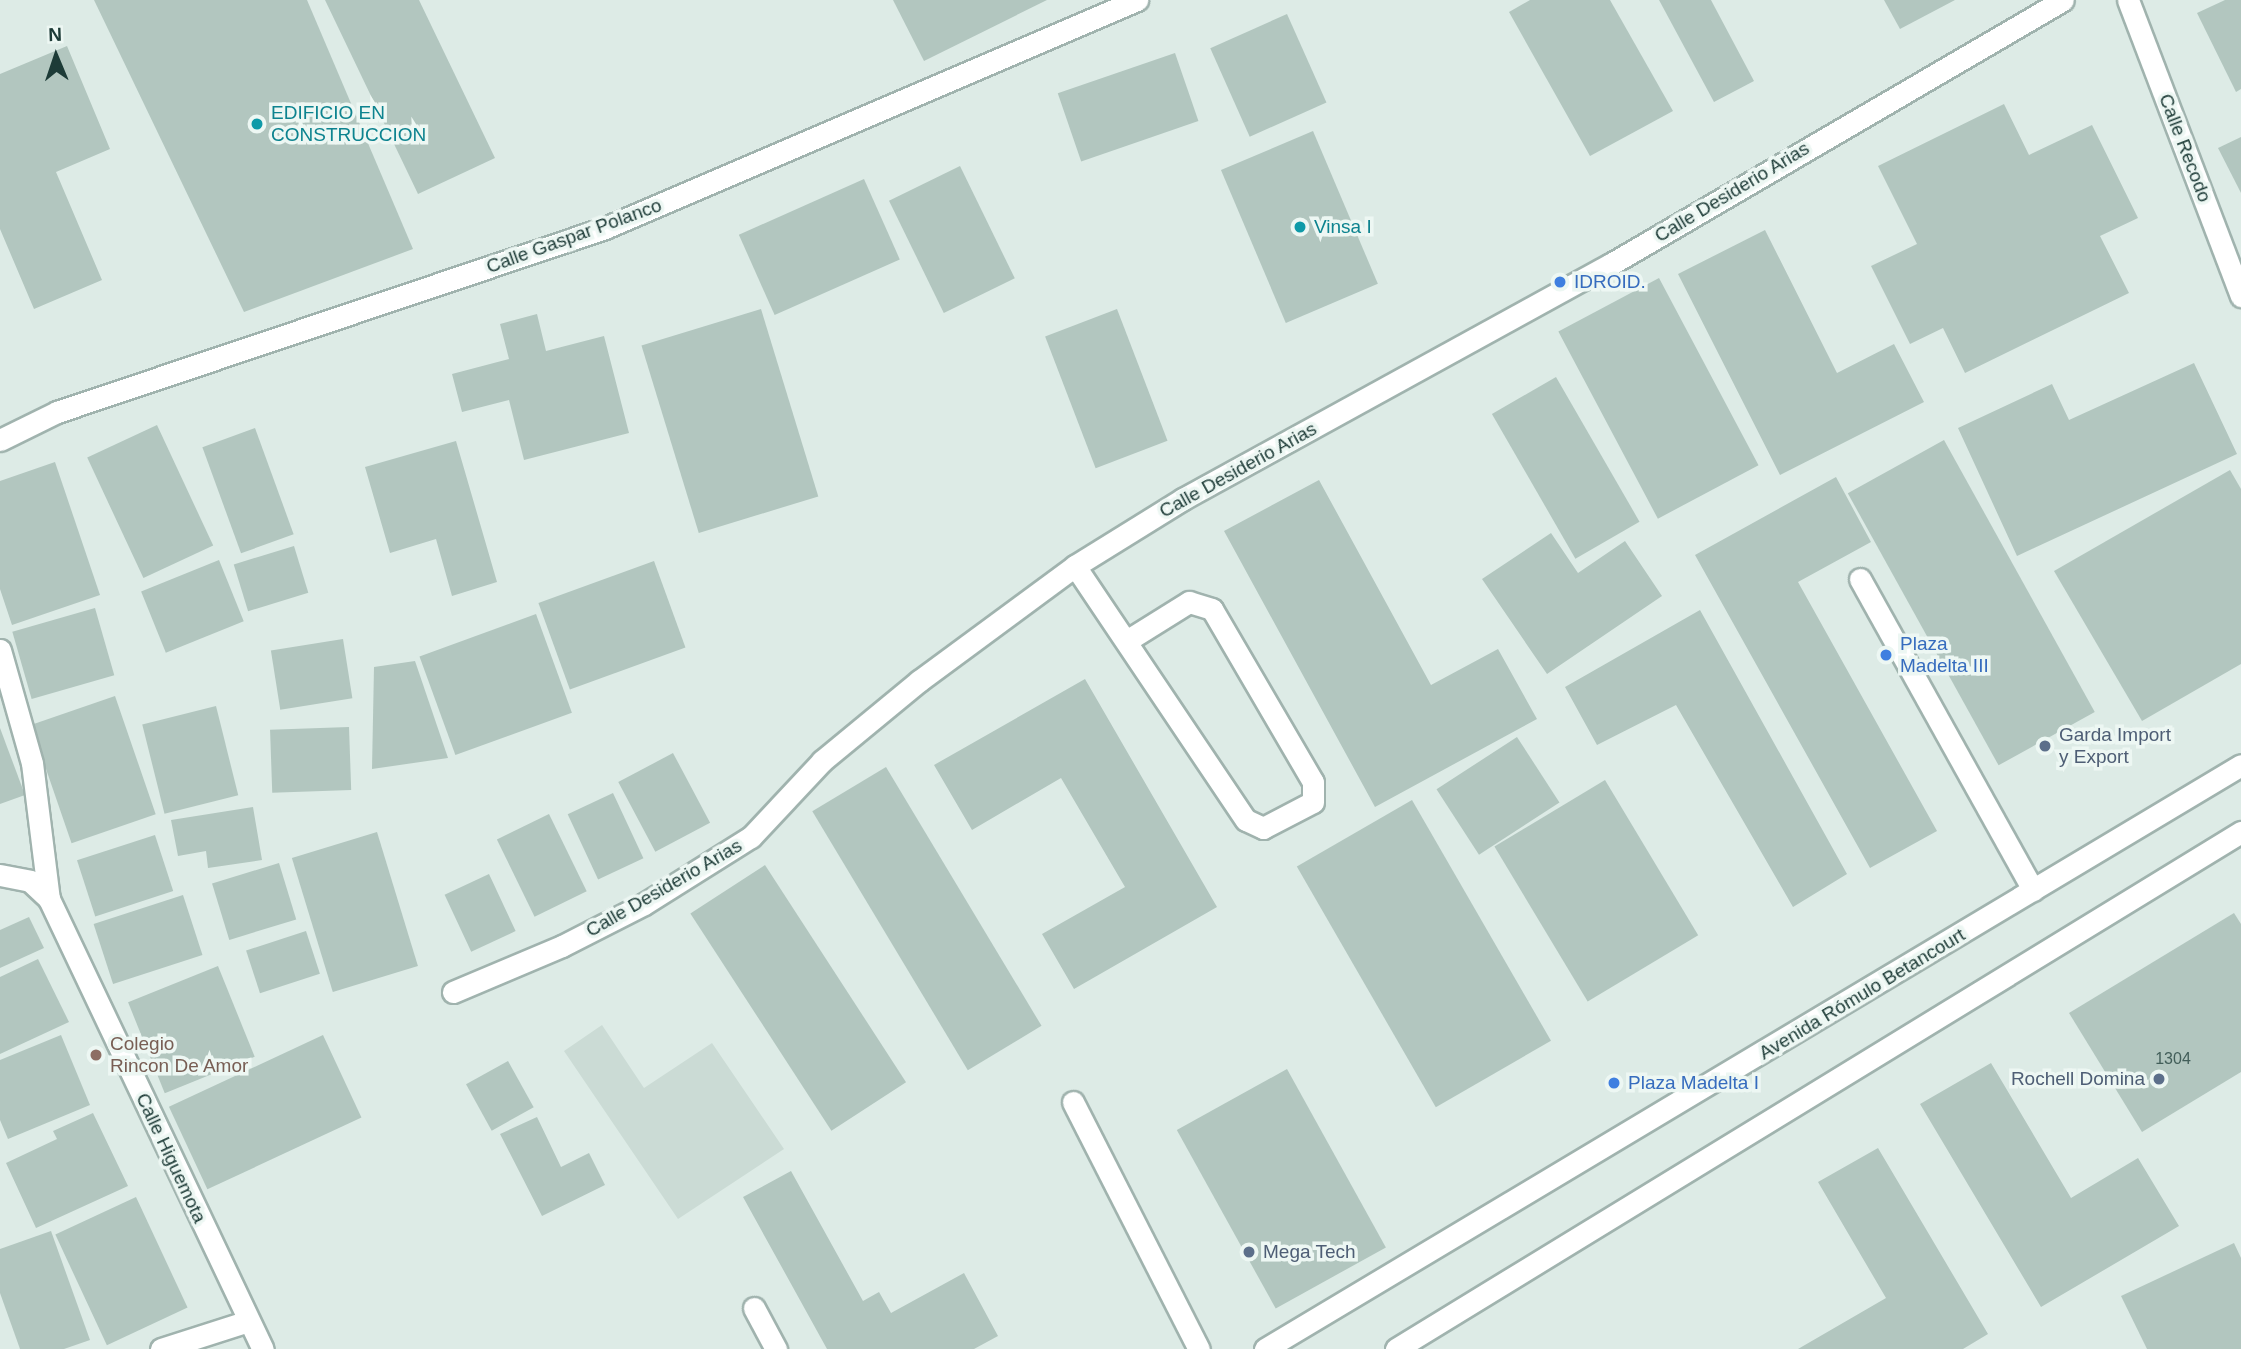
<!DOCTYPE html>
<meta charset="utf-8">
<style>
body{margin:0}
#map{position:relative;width:2241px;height:1349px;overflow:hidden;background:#ddebe6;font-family:Helvetica,sans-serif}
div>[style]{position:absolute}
.built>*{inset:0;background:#cbdbd5}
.building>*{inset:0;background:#b2c6bf;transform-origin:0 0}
.roads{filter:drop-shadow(2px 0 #a0b3ae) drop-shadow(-2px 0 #a0b3ae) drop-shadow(0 2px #a0b3ae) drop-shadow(0 -2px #a0b3ae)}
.service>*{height:21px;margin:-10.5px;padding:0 10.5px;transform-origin:10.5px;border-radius:10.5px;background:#fff}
.minor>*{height:21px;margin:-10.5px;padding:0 10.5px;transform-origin:10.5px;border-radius:10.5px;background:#fff}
.secondary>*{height:21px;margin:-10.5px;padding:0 10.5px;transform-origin:10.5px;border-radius:10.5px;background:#fff}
.dots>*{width:19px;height:19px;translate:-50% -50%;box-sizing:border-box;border:4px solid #edf7f3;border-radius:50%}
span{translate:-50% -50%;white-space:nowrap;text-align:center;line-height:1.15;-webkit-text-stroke:7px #edf7f3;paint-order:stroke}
.number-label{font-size:16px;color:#425e59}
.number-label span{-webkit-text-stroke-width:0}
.culture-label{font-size:19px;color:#0d838f}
.left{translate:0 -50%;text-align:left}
.street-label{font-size:19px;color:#1d3b37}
.shop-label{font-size:19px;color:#366cbe}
.service-label{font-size:19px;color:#4e5e75}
.right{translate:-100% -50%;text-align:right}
.education-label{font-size:19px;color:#785e54}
.north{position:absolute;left:21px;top:21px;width:70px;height:70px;-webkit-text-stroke:5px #edf7f3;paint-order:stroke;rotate:358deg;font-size:19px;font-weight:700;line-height:28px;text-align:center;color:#1d3b37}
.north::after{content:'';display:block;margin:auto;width:24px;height:32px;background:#1d3b37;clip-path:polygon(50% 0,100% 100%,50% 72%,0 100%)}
</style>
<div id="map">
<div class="built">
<i style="clip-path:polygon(602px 1025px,644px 1088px,712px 1043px,784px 1149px,678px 1219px,564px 1051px)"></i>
</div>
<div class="building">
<i style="clip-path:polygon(94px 0,307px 0,413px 249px,244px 312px)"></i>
<i style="clip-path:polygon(325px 0,419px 0,495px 158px,418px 194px)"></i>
<i style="clip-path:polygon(893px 0,1047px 0,924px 61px)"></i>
<i style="clip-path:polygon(1530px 0,1610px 0,1673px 111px,1590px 156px,1509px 12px)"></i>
<i style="clip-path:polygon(1659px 0,1711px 0,1754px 81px,1714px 102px)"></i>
<i style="clip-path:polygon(1884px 0,1955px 0,1900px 29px)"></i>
<i style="clip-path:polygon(2225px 0,2241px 0,2241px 89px,2236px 92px,2197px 13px)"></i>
<i style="left:1287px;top:14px;width:97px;height:84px;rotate:66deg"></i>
<i style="clip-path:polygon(67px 46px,110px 149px,56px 172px,102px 280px,34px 309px,0 229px,0 74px)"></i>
<i style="left:1175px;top:53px;width:72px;height:124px;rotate:71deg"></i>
<i style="clip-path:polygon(2004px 104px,2029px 155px,2092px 125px,2138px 218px,2100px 236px,2129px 293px,1965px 373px,1943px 328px,1910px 344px,1871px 266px,1917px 244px,1878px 166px)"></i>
<i style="left:1313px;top:131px;width:166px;height:100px;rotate:67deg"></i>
<i style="clip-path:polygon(2241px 137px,2241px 193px,2218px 148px)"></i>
<i style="left:960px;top:166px;width:125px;height:79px;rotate:64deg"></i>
<i style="left:864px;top:179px;width:88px;height:137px;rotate:66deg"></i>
<i style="clip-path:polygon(1765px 230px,1837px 373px,1894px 344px,1924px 402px,1780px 475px,1678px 274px)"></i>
<i style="left:1659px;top:278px;width:212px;height:114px;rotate:62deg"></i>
<i style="left:761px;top:309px;width:196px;height:125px;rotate:73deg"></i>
<i style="left:1117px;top:309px;width:141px;height:77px;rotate:69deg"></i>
<i style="clip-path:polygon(537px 314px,546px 351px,604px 336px,629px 433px,524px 460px,509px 400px,462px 412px,452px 374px,509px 359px,500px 324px)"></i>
<i style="clip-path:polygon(2194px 363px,2237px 454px,2017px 556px,1958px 428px,2052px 384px,2069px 420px)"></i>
<i style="left:1556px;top:377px;width:167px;height:74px;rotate:60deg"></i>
<i style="left:157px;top:425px;width:133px;height:77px;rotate:65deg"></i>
<i style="left:255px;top:428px;width:113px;height:56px;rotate:70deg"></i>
<i style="left:1944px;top:440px;width:311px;height:110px;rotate:61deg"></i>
<i style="clip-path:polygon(456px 441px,497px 582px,452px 596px,436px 539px,390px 553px,365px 467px)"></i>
<i style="clip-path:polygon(55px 462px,100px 595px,12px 625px,0 589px,0 481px)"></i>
<i style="clip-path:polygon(2230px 470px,2241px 489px,2241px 664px,2142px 721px,2054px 571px)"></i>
<i style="clip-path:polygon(1836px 477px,1871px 542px,1798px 582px,1937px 831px,1870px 868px,1695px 555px)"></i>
<i style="clip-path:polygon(1319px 480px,1431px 685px,1498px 649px,1537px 719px,1375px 807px,1224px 531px)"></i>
<i style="clip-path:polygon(1551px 533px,1578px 573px,1625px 541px,1662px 596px,1547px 674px,1482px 579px)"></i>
<i style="left:294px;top:546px;width:49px;height:63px;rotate:73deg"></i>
<i style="left:219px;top:560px;width:66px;height:84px;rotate:68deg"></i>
<i style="left:654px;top:561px;width:92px;height:123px;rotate:70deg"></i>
<i style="left:95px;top:608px;width:70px;height:86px;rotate:74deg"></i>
<i style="clip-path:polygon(1700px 610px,1847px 874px,1793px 907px,1676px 705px,1597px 745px,1565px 687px)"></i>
<i style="left:536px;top:614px;width:105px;height:124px;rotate:70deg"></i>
<i style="left:343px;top:639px;width:60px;height:73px;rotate:81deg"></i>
<i style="clip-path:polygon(415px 661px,448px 758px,372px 769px,374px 667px)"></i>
<i style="clip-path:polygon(1085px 679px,1217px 907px,1074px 989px,1042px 934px,1125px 887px,1061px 778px,972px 830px,934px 765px)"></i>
<i style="left:115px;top:696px;width:125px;height:89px;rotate:71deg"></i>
<i style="left:216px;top:706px;width:92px;height:76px;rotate:76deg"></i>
<i style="left:349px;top:727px;width:63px;height:79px;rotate:88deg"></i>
<i style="clip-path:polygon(0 728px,25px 795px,0 804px)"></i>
<i style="left:1517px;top:737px;width:78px;height:96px;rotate:57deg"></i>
<i style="left:673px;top:753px;width:79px;height:62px;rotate:62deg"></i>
<i style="left:886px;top:767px;width:302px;height:86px;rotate:59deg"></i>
<i style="left:1605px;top:780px;width:181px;height:129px;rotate:59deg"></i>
<i style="left:613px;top:793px;width:72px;height:50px;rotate:65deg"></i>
<i style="left:1412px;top:800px;width:278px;height:133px;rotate:60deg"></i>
<i style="clip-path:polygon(253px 807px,262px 860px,208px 868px,206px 851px,178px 856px,171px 820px)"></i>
<i style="left:549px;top:814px;width:86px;height:58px;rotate:64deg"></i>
<i style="left:377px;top:832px;width:140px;height:89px;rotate:73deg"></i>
<i style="left:155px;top:835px;width:59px;height:82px;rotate:72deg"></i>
<i style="left:279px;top:863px;width:59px;height:70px;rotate:73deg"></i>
<i style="left:765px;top:865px;width:259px;height:89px;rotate:57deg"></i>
<i style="left:489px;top:874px;width:63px;height:49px;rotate:65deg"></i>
<i style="left:183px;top:895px;width:63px;height:94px;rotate:72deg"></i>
<i style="clip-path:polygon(2234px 913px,2241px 924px,2241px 1072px,2142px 1132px,2069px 1013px)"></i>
<i style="clip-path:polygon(29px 917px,44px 948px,0 968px,0 930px)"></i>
<i style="left:306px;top:931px;width:45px;height:63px;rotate:72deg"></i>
<i style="clip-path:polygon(38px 959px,69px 1022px,0 1054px,0 977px)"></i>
<i style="left:218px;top:966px;width:98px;height:97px;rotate:68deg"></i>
<i style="clip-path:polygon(61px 1035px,90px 1105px,8px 1139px,0 1120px,0 1060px)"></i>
<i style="left:323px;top:1035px;width:91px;height:170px;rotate:65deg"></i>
<i style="left:508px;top:1061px;width:53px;height:48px;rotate:61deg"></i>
<i style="clip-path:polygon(1991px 1063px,2071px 1198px,2138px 1158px,2179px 1226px,2041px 1307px,1920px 1104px)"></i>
<i style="left:1287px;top:1069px;width:204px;height:126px;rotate:61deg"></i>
<i style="clip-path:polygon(93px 1113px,128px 1186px,36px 1228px,6px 1163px,57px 1139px,53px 1131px)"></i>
<i style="clip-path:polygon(537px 1117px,561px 1167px,589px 1153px,605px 1185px,542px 1216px,500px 1134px)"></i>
<i style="clip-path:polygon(1878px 1148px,1988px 1334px,1963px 1349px,1798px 1349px,1886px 1298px,1818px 1182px)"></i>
<i style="clip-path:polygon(791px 1171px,863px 1301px,879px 1292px,891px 1313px,964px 1273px,998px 1336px,974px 1349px,827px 1349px,743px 1197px)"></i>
<i style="left:136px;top:1197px;width:122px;height:89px;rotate:65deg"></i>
<i style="clip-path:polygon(51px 1231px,90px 1340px,64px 1349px,20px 1349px,0 1293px,0 1249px)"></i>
<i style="clip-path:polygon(2234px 1243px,2241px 1258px,2241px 1349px,2147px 1349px,2121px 1296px)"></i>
</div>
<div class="roads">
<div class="service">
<i style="left:1075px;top:566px;width:306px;rotate:56.1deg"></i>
<i style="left:1246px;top:820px;width:19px;rotate:25deg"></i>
<i style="left:1263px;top:828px;width:56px;rotate:-27.5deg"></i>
<i style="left:1313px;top:802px;width:20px;rotate:-90deg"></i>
<i style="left:1313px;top:782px;width:200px;rotate:-120.3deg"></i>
<i style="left:1212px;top:609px;width:24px;rotate:-163deg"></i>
<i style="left:1189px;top:602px;width:72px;rotate:148.1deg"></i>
<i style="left:1860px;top:579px;width:356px;rotate:60.9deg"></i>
<i style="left:0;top:650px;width:117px;rotate:74.2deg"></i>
<i style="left:32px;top:763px;width:137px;rotate:82.9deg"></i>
<i style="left:1073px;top:1102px;width:277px;rotate:63deg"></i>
<i style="left:754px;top:1308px;width:47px;rotate:61.8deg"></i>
</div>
<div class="minor">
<i style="left:2128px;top:0;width:317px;rotate:69.1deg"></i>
<i style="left:0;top:440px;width:64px;rotate:-26.2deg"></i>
<i style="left:57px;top:412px;width:578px;rotate:-18.56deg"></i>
<i style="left:605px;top:228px;width:579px;rotate:-23.2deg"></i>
<i style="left:0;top:875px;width:31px;rotate:11deg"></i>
<i style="left:30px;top:881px;width:26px;rotate:43deg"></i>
<i style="left:49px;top:899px;width:498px;rotate:64.6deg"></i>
<i style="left:453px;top:992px;width:118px;rotate:-22.9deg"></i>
<i style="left:562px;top:946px;width:92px;rotate:-27.1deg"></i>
<i style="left:644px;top:904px;width:126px;rotate:-32.1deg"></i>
<i style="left:751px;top:837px;width:104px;rotate:-46.9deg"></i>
<i style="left:822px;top:761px;width:126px;rotate:-39.5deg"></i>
<i style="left:919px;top:681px;width:194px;rotate:-36.4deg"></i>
<i style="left:1075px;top:566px;width:127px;rotate:-31.8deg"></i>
<i style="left:1183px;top:499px;width:488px;rotate:-28.8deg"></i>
<i style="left:1611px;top:264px;width:523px;rotate:-30.29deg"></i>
<i style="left:161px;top:1349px;width:91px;rotate:-17.8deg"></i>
</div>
<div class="secondary">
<i style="left:1265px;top:1349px;width:1137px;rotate:-30.89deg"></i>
<i style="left:1396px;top:1349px;width:991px;rotate:-31.46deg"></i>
</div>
</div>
<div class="dots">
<i style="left:257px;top:124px;background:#0f9aa8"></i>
<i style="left:1300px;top:227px;background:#0f9aa8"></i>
<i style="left:1560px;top:282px;background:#3f7fe0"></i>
<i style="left:1886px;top:655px;background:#3f7fe0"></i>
<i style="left:2045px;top:746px;background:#5c6f8a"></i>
<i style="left:96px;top:1055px;background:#8d6e63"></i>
<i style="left:2159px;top:1079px;background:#5c6f8a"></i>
<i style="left:1614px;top:1083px;background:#3f7fe0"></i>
<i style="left:1249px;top:1252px;background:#5c6f8a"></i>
</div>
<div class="number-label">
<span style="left:2173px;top:1059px">1304</span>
</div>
<div class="culture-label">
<span class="left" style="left:271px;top:124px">EDIFICIO EN<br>CONSTRUCCION</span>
<span class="left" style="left:1314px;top:227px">Vinsa I</span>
</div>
<div class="street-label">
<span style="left:2185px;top:148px;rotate:69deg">Calle Recodo</span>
<span style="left:1732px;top:192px;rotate:-31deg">Calle Desiderio Arias</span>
<span style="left:574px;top:236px;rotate:-20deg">Calle Gaspar Polanco</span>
<span style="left:1238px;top:470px;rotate:-29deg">Calle Desiderio Arias</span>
<span style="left:664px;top:888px;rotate:-30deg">Calle Desiderio Arias</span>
<span style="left:1862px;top:994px;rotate:-31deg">Avenida Rómulo Betancourt</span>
<span style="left:171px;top:1158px;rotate:65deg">Calle Higuemota</span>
</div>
<div class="shop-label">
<span class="left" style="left:1574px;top:282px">IDROID.</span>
<span class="left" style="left:1900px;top:655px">Plaza<br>Madelta III</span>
<span class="left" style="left:1628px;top:1083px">Plaza Madelta I</span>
</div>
<div class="service-label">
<span class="left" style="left:2059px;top:746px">Garda Import<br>y Export</span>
<span class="right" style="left:2145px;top:1079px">Rochell Domina</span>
<span class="left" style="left:1263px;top:1252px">Mega Tech</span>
</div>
<div class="education-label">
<span class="left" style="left:110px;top:1055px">Colegio<br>Rincon De Amor</span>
</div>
<div class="north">N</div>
</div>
